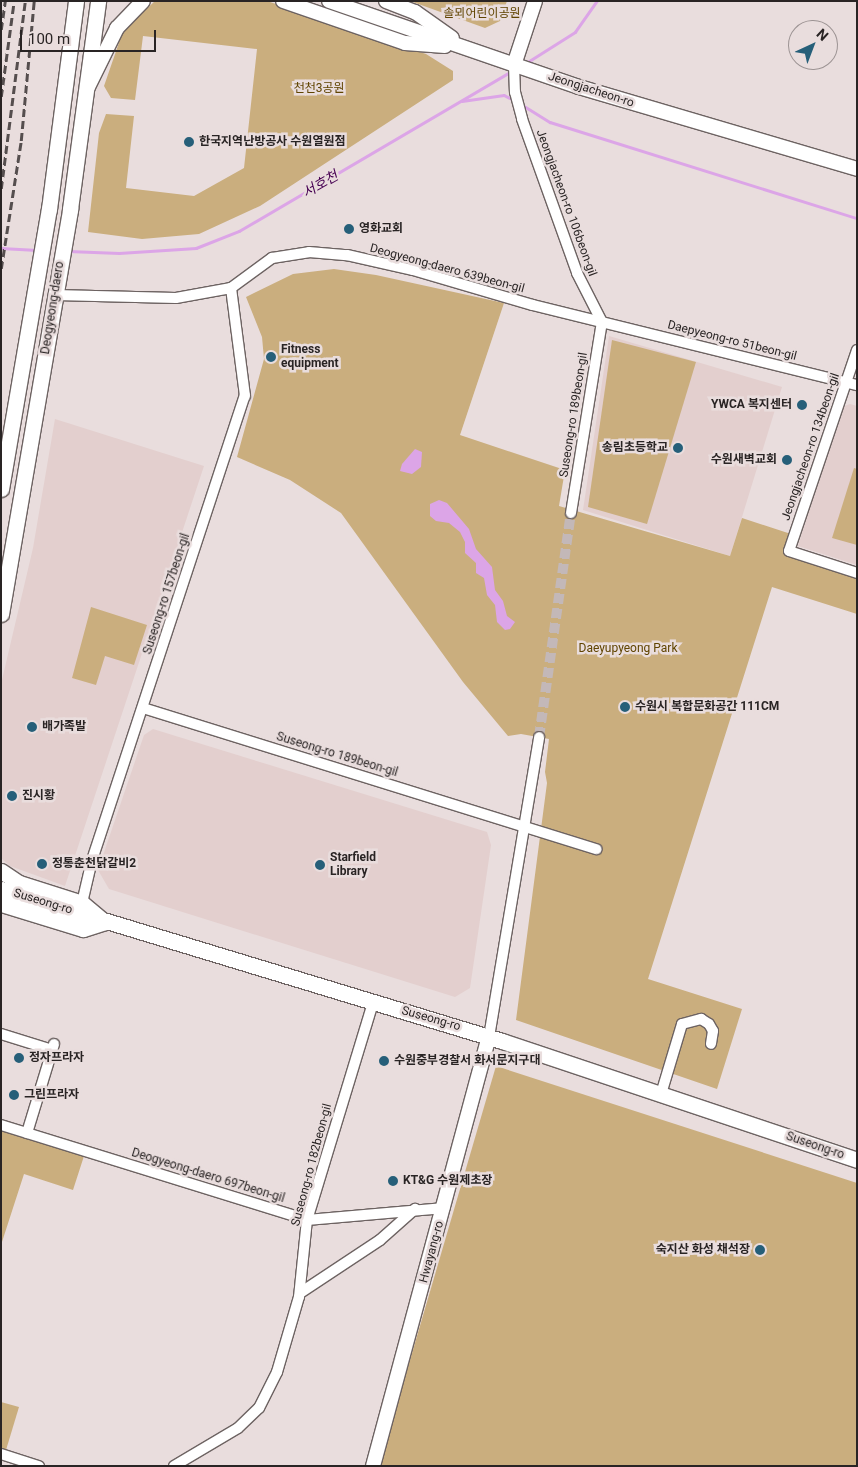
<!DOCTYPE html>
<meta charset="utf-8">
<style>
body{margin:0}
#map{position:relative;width:858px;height:1467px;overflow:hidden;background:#e9dddd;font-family:Roboto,"Noto Sans KR",sans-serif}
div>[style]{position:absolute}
.built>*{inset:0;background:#e3cfce}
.green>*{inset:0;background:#caae7e}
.water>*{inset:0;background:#dca5e7}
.stream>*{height:2.5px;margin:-1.25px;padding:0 1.25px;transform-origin:1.25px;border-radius:1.25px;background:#dca5e7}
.minor-tunnel>*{height:10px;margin-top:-5px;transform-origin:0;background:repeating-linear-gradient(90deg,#c3b8b8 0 10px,transparent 0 15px)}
.roads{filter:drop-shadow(1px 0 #6d6362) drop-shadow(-1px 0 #6d6362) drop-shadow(0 1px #6d6362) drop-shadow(0 -1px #6d6362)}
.minor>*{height:10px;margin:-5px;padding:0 5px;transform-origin:5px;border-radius:5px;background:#fff}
.tertiary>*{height:14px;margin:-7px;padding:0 7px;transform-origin:7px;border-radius:7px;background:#fff}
.secondary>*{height:15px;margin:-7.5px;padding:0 7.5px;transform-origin:7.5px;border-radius:7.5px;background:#fff}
.rail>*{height:2.5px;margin-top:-1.25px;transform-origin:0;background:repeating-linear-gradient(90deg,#554e4e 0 8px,transparent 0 12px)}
.dots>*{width:14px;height:14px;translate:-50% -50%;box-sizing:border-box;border:2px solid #e9dddd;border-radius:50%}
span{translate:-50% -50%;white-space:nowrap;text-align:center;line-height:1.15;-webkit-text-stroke:5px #e9dddd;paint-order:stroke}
.park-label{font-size:12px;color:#604401}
.street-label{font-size:12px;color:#292424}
.poi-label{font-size:12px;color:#292424;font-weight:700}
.left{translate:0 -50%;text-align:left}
.right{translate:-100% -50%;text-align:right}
.water-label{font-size:14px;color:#460052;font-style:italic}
.frame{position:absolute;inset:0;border:2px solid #292424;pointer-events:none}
.north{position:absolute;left:788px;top:20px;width:50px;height:50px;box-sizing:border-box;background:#e9dddd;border:1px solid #9c9393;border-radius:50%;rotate:43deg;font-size:14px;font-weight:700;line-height:20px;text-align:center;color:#292424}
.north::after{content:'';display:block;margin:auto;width:18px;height:22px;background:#265f79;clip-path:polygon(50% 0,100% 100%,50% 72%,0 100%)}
.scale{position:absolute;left:20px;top:30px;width:136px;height:22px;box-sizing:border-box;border:2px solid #292424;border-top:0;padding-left:6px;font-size:15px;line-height:18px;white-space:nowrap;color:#292424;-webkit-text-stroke:4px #e9dddd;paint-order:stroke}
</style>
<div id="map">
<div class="built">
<i style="clip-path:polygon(609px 336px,782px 387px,730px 556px,583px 510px)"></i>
<i style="clip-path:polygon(850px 404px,857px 406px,857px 565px,798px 546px,841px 407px)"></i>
<i style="clip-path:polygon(55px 419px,204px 466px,65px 886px,10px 866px,1px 858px,1px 684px,33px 548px)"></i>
<i style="clip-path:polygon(153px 729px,487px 832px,491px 845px,470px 988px,455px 997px,109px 889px,98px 870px,144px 735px)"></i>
</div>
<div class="green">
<i style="clip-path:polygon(155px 1px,267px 1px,426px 54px,453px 71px,453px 80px,260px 206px,199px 234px,142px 239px,88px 232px,99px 133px,106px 114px,134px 116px,126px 188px,194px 196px,244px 168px,257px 49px,143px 36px,135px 100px,111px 98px,104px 86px,123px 31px)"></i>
<i style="clip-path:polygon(410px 1px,507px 1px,500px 21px,485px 28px)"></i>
<i style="clip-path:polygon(334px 269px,376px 275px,504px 303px,460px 435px,565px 470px,559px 506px,730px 556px,742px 518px,791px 534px,785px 553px,857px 577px,857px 614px,772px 587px,648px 979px,742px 1009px,717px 1089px,516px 1020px,547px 783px,545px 772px,549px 739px,521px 734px,508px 736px,463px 682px,341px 513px,290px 480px,237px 457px,264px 359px,262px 337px,246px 297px,293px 274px)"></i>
<i style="clip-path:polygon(612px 340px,696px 362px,647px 524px,588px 507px)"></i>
<i style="clip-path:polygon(854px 468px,857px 469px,857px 545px,832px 538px)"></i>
<i style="clip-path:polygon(91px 607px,147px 625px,134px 665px,105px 656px,96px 685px,72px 678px)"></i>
<i style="clip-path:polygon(496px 1066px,857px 1183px,856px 1466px,379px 1466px)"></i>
<i style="clip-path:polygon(1px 1129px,84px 1156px,73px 1190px,24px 1174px,1px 1245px)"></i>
<i style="clip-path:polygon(1px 1402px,19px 1407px,6px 1450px,1px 1449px)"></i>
</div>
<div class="water">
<i style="clip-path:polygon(415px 449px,422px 452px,421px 467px,412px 474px,400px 471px,402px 464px)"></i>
<i style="clip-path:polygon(439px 500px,447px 503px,469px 529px,476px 549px,492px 567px,495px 590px,503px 601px,507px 616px,515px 622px,510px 629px,505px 630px,497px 622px,495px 605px,487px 595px,484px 578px,476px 573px,476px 563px,465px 553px,465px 542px,460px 532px,449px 523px,436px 521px,430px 516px,430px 504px)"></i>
</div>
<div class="stream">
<i style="left:526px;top:63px;width:58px;rotate:-32.3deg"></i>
<i style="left:575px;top:32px;width:38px;rotate:-55deg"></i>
<i style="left:462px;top:101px;width:42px;rotate:-8.1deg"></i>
<i style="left:504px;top:95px;width:11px;rotate:27deg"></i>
<i style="left:521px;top:104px;width:34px;rotate:32deg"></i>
<i style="left:550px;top:122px;width:322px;rotate:17.4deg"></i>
<i style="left:1px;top:248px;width:36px;rotate:3deg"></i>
<i style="left:68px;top:251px;width:51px;rotate:2.2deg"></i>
<i style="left:119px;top:253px;width:77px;rotate:-3.7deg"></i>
<i style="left:196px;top:248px;width:46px;rotate:-21.6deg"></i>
<i style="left:239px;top:231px;width:314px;rotate:-30.4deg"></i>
</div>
<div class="minor-tunnel">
<i style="left:539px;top:737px;width:226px;rotate:-81.9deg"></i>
</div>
<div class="roads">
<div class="minor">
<i style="left:514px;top:65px;width:27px;rotate:88deg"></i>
<i style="left:515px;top:92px;width:28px;rotate:75deg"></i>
<i style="left:522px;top:119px;width:164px;rotate:70.3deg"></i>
<i style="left:577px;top:273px;width:55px;rotate:63deg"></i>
<i style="left:55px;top:295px;width:121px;rotate:1.4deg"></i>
<i style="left:176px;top:298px;width:56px;rotate:-10.3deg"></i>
<i style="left:231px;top:288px;width:51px;rotate:-36.2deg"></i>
<i style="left:272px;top:258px;width:37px;rotate:-9deg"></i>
<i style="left:309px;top:252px;width:38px;rotate:5deg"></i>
<i style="left:347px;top:255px;width:68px;rotate:12.8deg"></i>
<i style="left:413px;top:270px;width:125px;rotate:16.3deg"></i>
<i style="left:533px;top:305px;width:334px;rotate:13.9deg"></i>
<i style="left:857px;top:350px;width:212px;rotate:108.7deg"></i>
<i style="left:789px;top:551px;width:71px;rotate:17.9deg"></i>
<i style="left:571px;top:513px;width:193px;rotate:-80.8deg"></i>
<i style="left:143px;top:708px;width:475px;rotate:17.3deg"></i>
<i style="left:82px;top:903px;width:44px;rotate:-76.9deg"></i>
<i style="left:92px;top:860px;width:489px;rotate:-71.8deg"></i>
<i style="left:245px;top:396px;width:109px;rotate:-97.4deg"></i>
<i style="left:1px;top:1034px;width:53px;rotate:17.4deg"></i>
<i style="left:489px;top:1037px;width:304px;rotate:-80.5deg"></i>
<i style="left:661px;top:1094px;width:73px;rotate:-73.3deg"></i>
<i style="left:682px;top:1024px;width:20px;rotate:-15deg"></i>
<i style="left:701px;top:1019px;width:9px;rotate:32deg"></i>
<i style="left:709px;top:1024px;width:8px;rotate:60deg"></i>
<i style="left:713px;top:1031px;width:13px;rotate:99deg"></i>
<i style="left:1px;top:1125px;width:320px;rotate:17.2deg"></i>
<i style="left:307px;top:1220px;width:138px;rotate:-5deg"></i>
<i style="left:27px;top:1133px;width:93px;rotate:-73.1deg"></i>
<i style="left:300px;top:1293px;width:96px;rotate:-33.5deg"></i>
<i style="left:380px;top:1240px;width:47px;rotate:-41.5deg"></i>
<i style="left:1px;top:1454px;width:40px;rotate:18deg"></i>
<i style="left:174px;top:1466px;width:74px;rotate:-30.7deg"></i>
<i style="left:238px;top:1428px;width:29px;rotate:-44deg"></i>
<i style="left:259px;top:1408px;width:40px;rotate:-63.4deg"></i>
<i style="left:277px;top:1372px;width:78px;rotate:-73.7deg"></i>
<i style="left:299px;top:1297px;width:77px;rotate:-84.1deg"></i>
<i style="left:307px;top:1220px;width:227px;rotate:-73.1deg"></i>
</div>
<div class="tertiary">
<i style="left:283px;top:1px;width:129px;rotate:19deg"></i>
<i style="left:405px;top:43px;width:40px;rotate:4.3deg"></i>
<i style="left:329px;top:1px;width:264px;rotate:19deg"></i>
<i style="left:579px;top:87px;width:290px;rotate:16.4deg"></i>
<i style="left:386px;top:1px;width:31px;rotate:21deg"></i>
<i style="left:415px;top:12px;width:45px;rotate:35.1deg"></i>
<i style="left:514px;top:65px;width:67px;rotate:-71.8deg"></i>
<i style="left:88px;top:87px;width:66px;rotate:-63.8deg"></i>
<i style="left:117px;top:28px;width:37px;rotate:-46deg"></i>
<i style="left:373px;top:1466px;width:444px;rotate:-74.9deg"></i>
</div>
<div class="secondary">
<i style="left:1px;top:489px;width:284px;rotate:-80.3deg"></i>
<i style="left:49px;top:209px;width:210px;rotate:-82.6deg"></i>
<i style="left:1px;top:614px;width:411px;rotate:-80.3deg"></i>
<i style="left:70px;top:209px;width:210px;rotate:-82.3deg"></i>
<i style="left:1px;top:871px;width:22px;rotate:34deg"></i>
<i style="left:19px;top:883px;width:66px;rotate:17.6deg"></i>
<i style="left:82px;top:903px;width:30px;rotate:40deg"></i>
<i style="left:105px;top:922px;width:23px;rotate:162deg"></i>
<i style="left:83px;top:929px;width:86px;rotate:-163deg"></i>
<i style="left:1px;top:889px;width:524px;rotate:16.88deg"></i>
<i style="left:502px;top:1041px;width:374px;rotate:18.5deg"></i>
</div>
</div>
<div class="rail">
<i style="left:1px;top:30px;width:29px;rotate:-82deg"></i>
<i style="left:1px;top:97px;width:97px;rotate:-82.3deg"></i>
<i style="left:1px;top:189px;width:190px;rotate:-82.7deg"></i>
<i style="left:1px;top:269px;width:130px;rotate:-81.1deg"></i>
<i style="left:21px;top:141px;width:141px;rotate:-84.7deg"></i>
</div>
<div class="dots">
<i style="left:189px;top:142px;background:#265f79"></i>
<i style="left:349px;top:229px;background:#265f79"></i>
<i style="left:271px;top:357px;background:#265f79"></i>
<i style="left:802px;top:405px;background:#265f79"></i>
<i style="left:678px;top:448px;background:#265f79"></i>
<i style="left:787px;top:460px;background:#265f79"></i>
<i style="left:625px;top:707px;background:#265f79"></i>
<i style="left:32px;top:727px;background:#265f79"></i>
<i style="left:12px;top:796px;background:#265f79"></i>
<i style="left:42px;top:864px;background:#265f79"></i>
<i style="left:320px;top:865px;background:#265f79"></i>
<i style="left:19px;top:1058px;background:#265f79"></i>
<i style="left:384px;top:1061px;background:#265f79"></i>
<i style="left:14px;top:1095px;background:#265f79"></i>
<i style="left:393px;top:1181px;background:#265f79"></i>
<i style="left:760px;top:1250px;background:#265f79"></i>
</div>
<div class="park-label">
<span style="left:482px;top:14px">솔뫼어린이공원</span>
<span style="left:319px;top:89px">천천3공원</span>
<span style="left:628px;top:649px">Daeyupyeong Park</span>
</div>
<div class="street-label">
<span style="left:591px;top:90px;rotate:18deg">Jeongjacheon-ro</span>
<span style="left:566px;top:203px;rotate:70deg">Jeongjacheon-ro 106beon-gil</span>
<span style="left:447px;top:269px;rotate:15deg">Deogyeong-daero 639beon-gil</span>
<span style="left:53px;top:308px;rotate:-81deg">Deogyeong-daero</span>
<span style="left:732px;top:341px;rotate:14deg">Daepyeong-ro 51beon-gil</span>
<span style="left:574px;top:415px;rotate:-81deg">Suseong-ro 189beon-gil</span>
<span style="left:811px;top:447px;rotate:-71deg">Jeongjacheon-ro 134beon-gil</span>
<span style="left:167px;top:594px;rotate:-72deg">Suseong-ro 157beon-gil</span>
<span style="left:337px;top:755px;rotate:17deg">Suseong-ro 189beon-gil</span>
<span style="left:43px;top:902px;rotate:17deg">Suseong-ro</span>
<span style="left:431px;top:1019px;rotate:16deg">Suseong-ro</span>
<span style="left:815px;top:1146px;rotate:19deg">Suseong-ro</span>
<span style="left:312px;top:1165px;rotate:-75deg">Suseong-ro 182beon-gil</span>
<span style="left:208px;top:1176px;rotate:17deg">Deogyeong-daero 697beon-gil</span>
<span style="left:432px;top:1252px;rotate:-75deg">Hwayang-ro</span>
</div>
<div class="poi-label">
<span class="left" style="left:199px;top:142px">한국지역난방공사 수원열원점</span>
<span class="left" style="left:359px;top:229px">영화교회</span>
<span class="left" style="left:281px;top:357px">Fitness<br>equipment</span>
<span class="right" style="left:792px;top:405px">YWCA 복지센터</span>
<span class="right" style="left:668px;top:448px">송림초등학교</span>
<span class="right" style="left:777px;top:460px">수원새벽교회</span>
<span class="left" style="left:635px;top:707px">수원시 복합문화공간 111CM</span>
<span class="left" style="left:42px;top:727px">배가족발</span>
<span class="left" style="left:22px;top:796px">진시황</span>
<span class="left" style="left:330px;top:865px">Starfield<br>Library</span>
<span class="left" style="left:52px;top:864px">정통춘천닭갈비2</span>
<span class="left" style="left:29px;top:1058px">정자프라자</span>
<span class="left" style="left:394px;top:1061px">수원중부경찰서 화서문지구대</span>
<span class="left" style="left:24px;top:1095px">그린프라자</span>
<span class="left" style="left:403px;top:1181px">KT&amp;G 수원제초장</span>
<span class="right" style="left:750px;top:1250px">숙지산 화성 채석장</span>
</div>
<div class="water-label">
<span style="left:320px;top:184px;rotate:-30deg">서호천</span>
</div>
<div class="frame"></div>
<div class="north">N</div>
<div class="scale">100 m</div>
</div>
